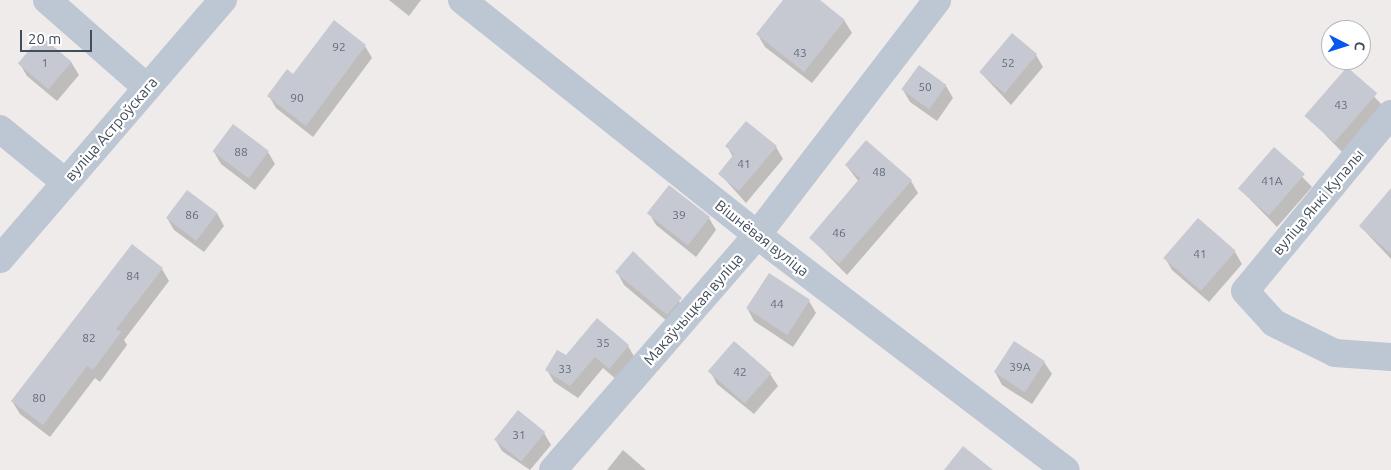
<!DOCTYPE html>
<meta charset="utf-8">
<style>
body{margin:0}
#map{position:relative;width:1391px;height:470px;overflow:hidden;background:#efebeb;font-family:Ubuntu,sans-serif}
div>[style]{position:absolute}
.shadow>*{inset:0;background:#0003}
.building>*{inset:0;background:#c7c9d2;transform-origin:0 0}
.minor>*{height:28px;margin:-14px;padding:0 14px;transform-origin:14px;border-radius:14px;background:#bdc6d3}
span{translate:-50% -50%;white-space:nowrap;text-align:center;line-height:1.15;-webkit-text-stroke:4.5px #fff;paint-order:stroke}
.number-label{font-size:12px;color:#636c79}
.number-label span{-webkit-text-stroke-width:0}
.street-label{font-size:15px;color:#424d5b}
.north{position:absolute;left:1321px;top:20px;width:50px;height:50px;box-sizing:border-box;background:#fff;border:1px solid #b3b8bd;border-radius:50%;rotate:95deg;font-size:14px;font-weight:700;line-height:20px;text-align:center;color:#424d5b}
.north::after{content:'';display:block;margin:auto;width:18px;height:22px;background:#0657ee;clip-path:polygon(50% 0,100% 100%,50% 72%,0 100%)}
.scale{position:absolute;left:20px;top:30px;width:72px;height:22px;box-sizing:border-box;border:2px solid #424d5b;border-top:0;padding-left:6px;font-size:15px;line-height:18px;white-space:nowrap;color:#424d5b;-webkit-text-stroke:4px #fff;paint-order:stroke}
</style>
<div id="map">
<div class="shadow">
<i style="clip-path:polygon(389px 0,421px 0,409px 16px)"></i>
<i style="clip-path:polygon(785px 0,818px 0,844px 20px,852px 33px,812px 83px,765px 47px,758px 35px)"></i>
<i style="clip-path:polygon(365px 46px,372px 58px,313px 137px,276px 108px,269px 96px,293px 76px)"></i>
<i style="clip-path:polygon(1036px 55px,1043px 67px,1011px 105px,980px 72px)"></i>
<i style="clip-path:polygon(71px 62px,79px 75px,57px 101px,27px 76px,20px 64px)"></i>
<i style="clip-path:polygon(1348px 69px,1383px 106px,1343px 153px,1307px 116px)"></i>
<i style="clip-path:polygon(946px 86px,953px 98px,937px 121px,910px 102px,903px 90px)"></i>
<i style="clip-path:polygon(866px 142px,911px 181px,918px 193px,847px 275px,811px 238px,859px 182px,846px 165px)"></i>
<i style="clip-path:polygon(727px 146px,776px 147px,783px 159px,746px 203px,720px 174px,733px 157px)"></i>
<i style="clip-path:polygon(1275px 149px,1312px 187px,1277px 227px,1240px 189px)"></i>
<i style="clip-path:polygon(214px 152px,268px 152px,275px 164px,255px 190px,221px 164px)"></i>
<i style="clip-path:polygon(1391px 191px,1391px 259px,1360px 226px)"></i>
<i style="clip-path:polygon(217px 213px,224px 226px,204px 252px,174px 230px,167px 218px)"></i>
<i style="clip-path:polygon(649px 213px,709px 218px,716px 230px,696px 257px,656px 225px)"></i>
<i style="clip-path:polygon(1235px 252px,1242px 264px,1209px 302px,1172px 270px,1165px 258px)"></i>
<i style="clip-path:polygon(633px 253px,688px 311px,674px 327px,624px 285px,617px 272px)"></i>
<i style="clip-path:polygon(162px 269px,169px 281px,124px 340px,127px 345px,100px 382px,95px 378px,50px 437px,20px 414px,12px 401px)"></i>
<i style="clip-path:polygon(809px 301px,816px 313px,793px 347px,754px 321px,747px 308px)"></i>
<i style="clip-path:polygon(734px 343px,770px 374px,778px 386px,754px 414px,717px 384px,710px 371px)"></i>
<i style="clip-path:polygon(1014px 343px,1044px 362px,1052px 374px,1032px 404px,1002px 385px,995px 372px)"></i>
<i style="clip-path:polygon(628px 346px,635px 358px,617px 380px,603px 368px,578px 398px,554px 382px,547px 370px,566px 357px)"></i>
<i style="clip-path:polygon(544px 433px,551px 445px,530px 470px,502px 451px,495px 439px)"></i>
<i style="clip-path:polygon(623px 450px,646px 470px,607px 470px)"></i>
</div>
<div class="building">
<i style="clip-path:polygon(783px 0,820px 0,845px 20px,804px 72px,756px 34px)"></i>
<i style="clip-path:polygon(334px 20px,366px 45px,306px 126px,267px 96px,287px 69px,293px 74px)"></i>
<i style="left:1012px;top:33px;width:33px;height:51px;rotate:40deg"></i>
<i style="left:41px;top:36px;width:40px;height:36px;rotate:40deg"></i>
<i style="left:919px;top:65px;width:34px;height:30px;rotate:36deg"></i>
<i style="left:1347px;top:67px;width:40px;height:65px;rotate:41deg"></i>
<i style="clip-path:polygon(746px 121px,777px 146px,739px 191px,718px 174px,734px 154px,725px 146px)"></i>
<i style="left:233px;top:124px;width:45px;height:34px;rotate:37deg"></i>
<i style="clip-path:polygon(866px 140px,912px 180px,839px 264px,809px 238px,860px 178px,845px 165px)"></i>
<i style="left:1274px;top:147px;width:41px;height:55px;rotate:41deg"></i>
<i style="left:669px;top:185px;width:52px;height:36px;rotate:38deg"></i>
<i style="clip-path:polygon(1391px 188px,1391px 254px,1359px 226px)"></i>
<i style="left:187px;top:190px;width:38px;height:35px;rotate:37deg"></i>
<i style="left:1198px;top:218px;width:50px;height:53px;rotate:41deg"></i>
<i style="clip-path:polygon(132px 244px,163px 268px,116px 329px,121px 332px,93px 370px,87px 366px,43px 425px,11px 401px)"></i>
<i style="clip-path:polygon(633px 251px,682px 298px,667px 315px,615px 272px)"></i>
<i style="left:769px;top:273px;width:49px;height:42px;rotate:33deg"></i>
<i style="clip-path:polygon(597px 318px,629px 345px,609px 369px,595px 357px,570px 386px,545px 370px,557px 350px,566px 355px)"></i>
<i style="left:734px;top:341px;width:49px;height:40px;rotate:41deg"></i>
<i style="left:1014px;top:341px;width:37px;height:37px;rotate:33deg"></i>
<i style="left:518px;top:410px;width:35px;height:38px;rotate:39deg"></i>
<i style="clip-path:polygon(963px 446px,993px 470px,944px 470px)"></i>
</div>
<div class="minor">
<i style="left:47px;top:0;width:133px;rotate:41.3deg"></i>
<i style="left:462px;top:0;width:377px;rotate:38.5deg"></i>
<i style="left:757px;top:235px;width:388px;rotate:37.3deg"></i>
<i style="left:1391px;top:114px;width:229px;rotate:129.5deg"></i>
<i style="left:1245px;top:291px;width:43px;rotate:47.8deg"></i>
<i style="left:1274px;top:323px;width:68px;rotate:26.2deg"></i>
<i style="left:1335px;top:353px;width:56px;rotate:4.1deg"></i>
<i style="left:0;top:129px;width:84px;rotate:39.2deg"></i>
<i style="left:0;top:259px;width:342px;rotate:-49.3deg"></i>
<i style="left:553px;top:470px;width:311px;rotate:-49deg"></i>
<i style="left:757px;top:235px;width:296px;rotate:-52.5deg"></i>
</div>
<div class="number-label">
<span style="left:339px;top:47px">92</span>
<span style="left:800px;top:53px">43</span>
<span style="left:45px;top:63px">1</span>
<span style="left:1008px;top:63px">52</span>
<span style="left:925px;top:87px">50</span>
<span style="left:297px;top:98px">90</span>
<span style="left:1341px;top:105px">43</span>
<span style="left:241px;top:152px">88</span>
<span style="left:744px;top:164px">41</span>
<span style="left:879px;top:172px">48</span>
<span style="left:1272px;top:181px">41А</span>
<span style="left:192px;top:215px">86</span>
<span style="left:679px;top:215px">39</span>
<span style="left:839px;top:233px">46</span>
<span style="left:1200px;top:254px">41</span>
<span style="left:133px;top:276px">84</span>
<span style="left:777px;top:304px">44</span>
<span style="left:89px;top:338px">82</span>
<span style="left:603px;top:343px">35</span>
<span style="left:1020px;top:367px">39А</span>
<span style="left:565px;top:369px">33</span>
<span style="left:740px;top:372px">42</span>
<span style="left:39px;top:398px">80</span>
<span style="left:519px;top:435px">31</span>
</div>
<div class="street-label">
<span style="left:111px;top:129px;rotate:-49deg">вуліца Астроўскага</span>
<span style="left:1318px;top:202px;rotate:-50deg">вуліца Янкі Купалы</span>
<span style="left:762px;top:238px;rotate:38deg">Вішнёвая вуліца</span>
<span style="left:693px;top:309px;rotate:-49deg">Макаўчыцкая вуліца</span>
</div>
<div class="north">С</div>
<div class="scale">20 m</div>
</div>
